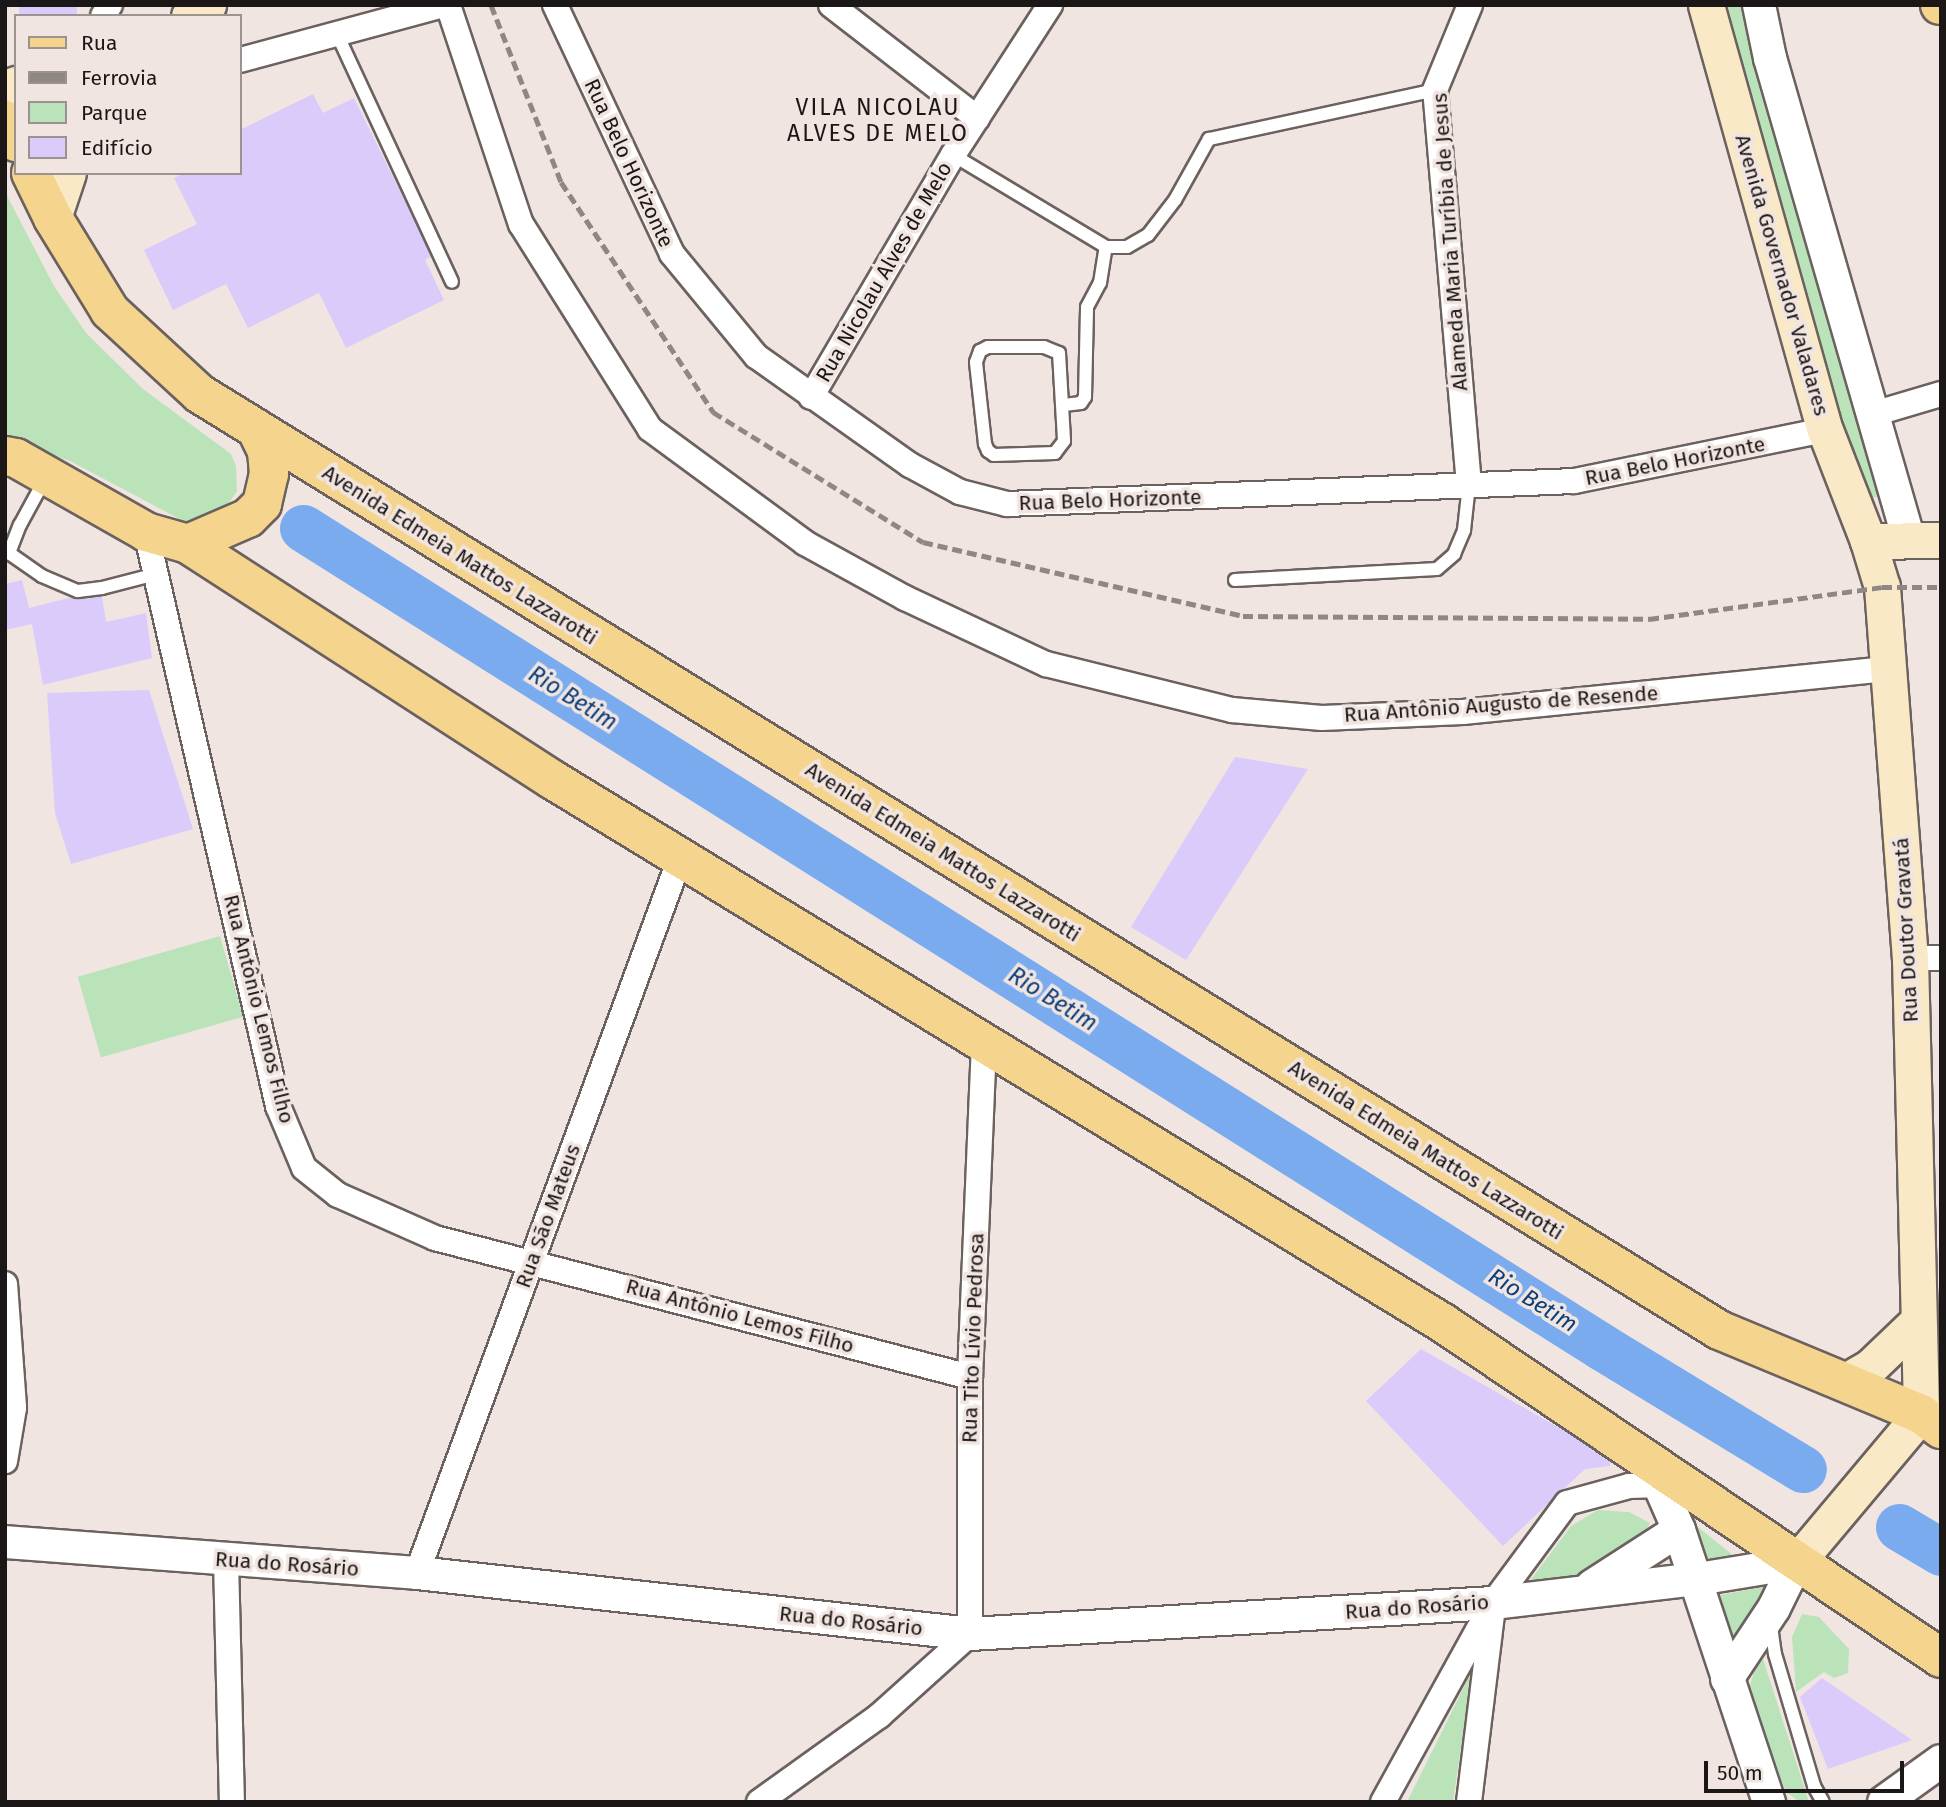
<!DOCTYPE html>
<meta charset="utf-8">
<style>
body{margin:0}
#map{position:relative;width:1946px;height:1807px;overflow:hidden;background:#f1e5e1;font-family:"Fira Sans",sans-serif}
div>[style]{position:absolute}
.green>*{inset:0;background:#bbe3ba;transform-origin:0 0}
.river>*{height:47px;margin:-23.5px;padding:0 23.5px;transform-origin:23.5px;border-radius:23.5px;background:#79abee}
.building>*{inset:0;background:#dacbfb;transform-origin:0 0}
.roads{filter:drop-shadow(2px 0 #6b615e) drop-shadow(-2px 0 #6b615e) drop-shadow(0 2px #6b615e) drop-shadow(0 -2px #6b615e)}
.service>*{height:12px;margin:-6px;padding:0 6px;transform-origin:6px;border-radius:6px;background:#fff}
.minor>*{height:24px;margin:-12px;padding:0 12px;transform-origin:12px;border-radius:12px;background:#fff}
.tertiary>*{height:32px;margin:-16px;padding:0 16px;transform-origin:16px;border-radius:16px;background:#fff}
.secondary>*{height:35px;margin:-17.5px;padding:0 17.5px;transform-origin:17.5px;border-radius:17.5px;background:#fae9c6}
.primary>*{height:38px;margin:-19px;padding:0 19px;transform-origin:19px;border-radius:19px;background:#f5d48e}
.rail>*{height:5px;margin-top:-2.5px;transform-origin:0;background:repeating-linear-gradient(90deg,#8f8784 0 10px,transparent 0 15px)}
span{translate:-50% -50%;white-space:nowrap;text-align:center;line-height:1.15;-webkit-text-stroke:7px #f1e5e1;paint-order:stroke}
.street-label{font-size:21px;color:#1b1716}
.neighbourhood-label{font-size:23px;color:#1b1716;letter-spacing:2px}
.water-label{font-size:23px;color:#0c3e79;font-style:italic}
.frame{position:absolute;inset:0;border:7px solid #1b1716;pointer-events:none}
.legend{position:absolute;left:14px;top:14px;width:228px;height:161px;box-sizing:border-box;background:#f1e5e1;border:2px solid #9b9390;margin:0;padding:9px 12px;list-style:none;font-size:21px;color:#1b1716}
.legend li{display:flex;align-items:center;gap:14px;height:35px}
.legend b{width:35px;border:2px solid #9b9390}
.scale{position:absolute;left:1704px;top:1761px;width:200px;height:32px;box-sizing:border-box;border:4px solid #1b1716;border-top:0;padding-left:9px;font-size:21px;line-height:24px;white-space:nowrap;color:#1b1716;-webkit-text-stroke:5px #f1e5e1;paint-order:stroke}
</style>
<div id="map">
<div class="green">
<i style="clip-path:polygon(1719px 5px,1750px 5px,1889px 495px,1863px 499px)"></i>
<i style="clip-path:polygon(5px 192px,54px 286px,86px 333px,143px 389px,231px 454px,236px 466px,237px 491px,223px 512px,189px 524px,72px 462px,5px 436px)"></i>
<i style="left:220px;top:936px;width:84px;height:148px;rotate:74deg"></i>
<i style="clip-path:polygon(1598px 1510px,1629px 1512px,1650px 1523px,1642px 1540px,1584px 1575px,1521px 1593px,1571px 1526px)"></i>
<i style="clip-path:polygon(1678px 1511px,1734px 1556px,1699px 1565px)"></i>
<i style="clip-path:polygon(1769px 1586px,1731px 1648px,1709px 1597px)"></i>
<i style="clip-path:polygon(1802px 1614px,1819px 1617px,1849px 1649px,1848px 1673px,1834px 1678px,1824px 1672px,1796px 1692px,1792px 1637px)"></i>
<i style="clip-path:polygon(1763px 1659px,1809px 1802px,1800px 1802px,1786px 1792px,1748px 1692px,1754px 1672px)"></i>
<i style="clip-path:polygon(1472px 1671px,1453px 1802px,1407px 1802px)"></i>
</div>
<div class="river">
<i style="left:303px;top:528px;width:1536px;rotate:32.23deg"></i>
<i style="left:1602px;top:1347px;width:235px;rotate:31.3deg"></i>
<i style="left:1899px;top:1527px;width:49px;rotate:30.8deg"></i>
</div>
<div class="building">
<i style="left:19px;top:5px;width:58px;height:11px"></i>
<i style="clip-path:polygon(313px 94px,323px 113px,354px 98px,432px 256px,425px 260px,444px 300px,346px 348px,319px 293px,248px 328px,226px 284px,173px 310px,144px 250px,197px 224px,174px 178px,184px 173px,240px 173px,240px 130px)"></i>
<i style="clip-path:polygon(22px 580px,29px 608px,101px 590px,106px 622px,146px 613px,152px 658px,43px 685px,32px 624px,5px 630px,5px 584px)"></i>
<i style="clip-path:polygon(149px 690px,193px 829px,71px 864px,55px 813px,47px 693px)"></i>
<i style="clip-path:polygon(1235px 757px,1308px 769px,1186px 960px,1131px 927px)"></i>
<i style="clip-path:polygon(1421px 1349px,1610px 1457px,1610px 1466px,1585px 1469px,1503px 1546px,1366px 1401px)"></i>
<i style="clip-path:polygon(1822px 1678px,1912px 1740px,1828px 1769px,1800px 1697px)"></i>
</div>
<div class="roads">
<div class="service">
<i style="left:337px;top:34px;width:273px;rotate:65.1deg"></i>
<i style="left:953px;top:155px;width:179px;rotate:31deg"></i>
<i style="left:1106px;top:247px;width:21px"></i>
<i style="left:1127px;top:247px;width:24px;rotate:-30deg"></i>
<i style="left:1148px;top:235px;width:44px;rotate:-52.4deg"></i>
<i style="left:1175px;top:200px;width:70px;rotate:-60.9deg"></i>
<i style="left:1209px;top:139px;width:231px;rotate:-12.2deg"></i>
<i style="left:988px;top:347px;width:56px"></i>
<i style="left:1044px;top:347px;width:16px;rotate:22deg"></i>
<i style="left:1059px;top:353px;width:88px;rotate:86.7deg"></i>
<i style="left:1064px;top:441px;width:15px;rotate:127deg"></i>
<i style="left:1055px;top:453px;width:61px;rotate:178.1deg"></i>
<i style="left:994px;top:455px;width:7px;rotate:-146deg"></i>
<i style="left:988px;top:451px;width:8px;rotate:-113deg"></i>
<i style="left:985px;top:444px;width:82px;rotate:-96.3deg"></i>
<i style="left:976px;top:362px;width:12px;rotate:-70deg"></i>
<i style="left:980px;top:351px;width:9px;rotate:-27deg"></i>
<i style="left:1064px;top:405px;width:17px;rotate:-7deg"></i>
<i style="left:1081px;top:403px;width:7px;rotate:-56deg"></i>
<i style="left:1085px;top:397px;width:90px;rotate:-88.7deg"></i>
<i style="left:1087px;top:307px;width:27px;rotate:-62deg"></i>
<i style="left:1100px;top:283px;width:36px;rotate:-81deg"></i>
<i style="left:9px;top:553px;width:40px;rotate:34.9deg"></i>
<i style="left:42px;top:576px;width:39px;rotate:23deg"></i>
<i style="left:78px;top:591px;width:24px;rotate:-7deg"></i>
<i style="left:102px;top:588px;width:56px;rotate:-14.5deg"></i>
<i style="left:5px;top:554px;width:4px;rotate:-14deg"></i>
<i style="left:9px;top:553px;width:30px;rotate:-69deg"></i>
<i style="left:20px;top:525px;width:52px;rotate:-61.5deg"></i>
<i style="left:1235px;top:580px;width:202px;rotate:-3.1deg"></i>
<i style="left:1437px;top:569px;width:23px;rotate:-41deg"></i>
<i style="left:1454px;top:554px;width:26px;rotate:-67deg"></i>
<i style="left:1464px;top:530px;width:45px;rotate:-83.7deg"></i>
<i style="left:1771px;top:1626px;width:28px;rotate:82deg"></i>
<i style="left:1775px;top:1654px;width:138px;rotate:73.5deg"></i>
<i style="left:1814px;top:1786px;width:18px;rotate:61deg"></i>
</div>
<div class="minor">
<i style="left:448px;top:5px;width:231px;rotate:71.6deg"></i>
<i style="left:521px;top:224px;width:242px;rotate:57.8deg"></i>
<i style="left:650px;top:429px;width:192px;rotate:36.3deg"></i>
<i style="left:805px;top:543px;width:114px;rotate:28.8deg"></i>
<i style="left:905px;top:598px;width:156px;rotate:25.1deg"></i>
<i style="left:1046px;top:664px;width:192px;rotate:13.9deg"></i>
<i style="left:1232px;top:710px;width:90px;rotate:5.1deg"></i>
<i style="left:1322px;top:718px;width:141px;rotate:-2.4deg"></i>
<i style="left:1463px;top:712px;width:428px;rotate:-5.8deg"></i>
<i style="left:555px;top:5px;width:275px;rotate:64.8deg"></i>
<i style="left:672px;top:254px;width:132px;rotate:50.5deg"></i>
<i style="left:756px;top:356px;width:189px;rotate:35.3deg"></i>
<i style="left:910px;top:465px;width:57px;rotate:28.4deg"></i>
<i style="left:960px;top:492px;width:49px;rotate:14.3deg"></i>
<i style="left:1007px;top:504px;width:567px;rotate:-2.32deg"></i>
<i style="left:1574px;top:481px;width:256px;rotate:-11.5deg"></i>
<i style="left:831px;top:5px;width:185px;rotate:37.7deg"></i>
<i style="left:103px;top:16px;width:13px;rotate:-58deg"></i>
<i style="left:240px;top:60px;width:211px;rotate:-15.1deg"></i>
<i style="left:811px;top:397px;width:281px;rotate:-59.6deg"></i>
<i style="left:953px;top:155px;width:179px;rotate:-57.1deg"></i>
<i style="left:1873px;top:414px;width:71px;rotate:-16.4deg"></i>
<i style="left:1469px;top:485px;width:396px;rotate:-94.9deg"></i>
<i style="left:1435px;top:90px;width:92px;rotate:-67.6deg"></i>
<i style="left:146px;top:532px;width:589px;rotate:77.05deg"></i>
<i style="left:278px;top:1106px;width:67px;rotate:67.2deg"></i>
<i style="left:304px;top:1168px;width:43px;rotate:38.5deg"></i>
<i style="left:338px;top:1195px;width:106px;rotate:23.9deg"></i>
<i style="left:435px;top:1238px;width:553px;rotate:14.56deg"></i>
<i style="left:1910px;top:958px;width:31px"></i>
<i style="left:5px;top:1284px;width:124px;rotate:85.8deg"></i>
<i style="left:14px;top:1408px;width:54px;rotate:99.6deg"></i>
<i style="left:226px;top:1560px;width:242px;rotate:88.6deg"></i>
<i style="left:417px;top:1573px;width:762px;rotate:-69.8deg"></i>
<i style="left:759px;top:1802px;width:148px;rotate:-35.6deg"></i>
<i style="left:879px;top:1716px;width:122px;rotate:-42deg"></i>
<i style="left:970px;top:1634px;width:257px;rotate:-90deg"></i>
<i style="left:970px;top:1377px;width:334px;rotate:-87.6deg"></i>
<i style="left:1383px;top:1802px;width:227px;rotate:-61.1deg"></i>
<i style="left:1493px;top:1603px;width:124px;rotate:-53.5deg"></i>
<i style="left:1567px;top:1503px;width:64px;rotate:-15.3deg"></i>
<i style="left:1629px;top:1486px;width:32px;rotate:-2deg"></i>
<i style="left:1469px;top:1802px;width:189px;rotate:-83deg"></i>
</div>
<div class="tertiary">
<i style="left:1759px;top:5px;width:54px;rotate:78.3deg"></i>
<i style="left:1770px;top:58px;width:502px;rotate:73.91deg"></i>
<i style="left:1650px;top:1464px;width:72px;rotate:66.3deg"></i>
<i style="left:1679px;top:1530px;width:287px;rotate:71.7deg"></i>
<i style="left:5px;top:1542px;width:413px;rotate:4.3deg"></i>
<i style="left:417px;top:1573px;width:556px;rotate:6.29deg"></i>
<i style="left:970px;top:1634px;width:524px;rotate:-3.39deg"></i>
<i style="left:1493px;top:1603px;width:206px;rotate:-6.7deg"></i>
<i style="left:1698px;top:1579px;width:99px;rotate:-9.3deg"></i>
<i style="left:1592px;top:1586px;width:103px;rotate:-32.8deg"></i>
<i style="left:1727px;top:1679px;width:85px;rotate:-56.5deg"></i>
<i style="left:1774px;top:1608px;width:50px;rotate:-63.9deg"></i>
<i style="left:1884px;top:1802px;width:70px;rotate:-35.7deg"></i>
</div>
<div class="secondary">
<i style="left:1706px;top:5px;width:441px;rotate:74.4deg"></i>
<i style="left:1825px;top:430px;width:119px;rotate:68.8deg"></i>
<i style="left:1868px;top:541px;width:48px;rotate:73.1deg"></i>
<i style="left:1882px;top:587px;width:372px;rotate:85.7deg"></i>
<i style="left:1910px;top:958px;width:456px;rotate:88.6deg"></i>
<i style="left:1921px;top:1414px;width:194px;rotate:130deg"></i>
<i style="left:189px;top:16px;width:22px;rotate:-30deg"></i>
<i style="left:5px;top:88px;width:12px;rotate:-20deg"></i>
<i style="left:53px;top:218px;width:47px;rotate:-71.6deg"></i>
<i style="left:1868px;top:541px;width:73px;rotate:-0.8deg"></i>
<i style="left:1844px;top:1382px;width:30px;rotate:-30deg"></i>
<i style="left:1870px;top:1367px;width:66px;rotate:-43.8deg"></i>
</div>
<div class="primary">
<i style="left:1940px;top:5px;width:1px"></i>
<i style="left:5px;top:120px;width:25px;rotate:63deg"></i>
<i style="left:31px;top:173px;width:50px;rotate:63.9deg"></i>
<i style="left:53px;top:218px;width:109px;rotate:58.5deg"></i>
<i style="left:110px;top:311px;width:122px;rotate:42.7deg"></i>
<i style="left:200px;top:394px;width:1784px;rotate:31.64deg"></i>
<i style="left:1719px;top:1330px;width:219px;rotate:22.6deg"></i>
<i style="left:1921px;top:1414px;width:25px;rotate:37deg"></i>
<i style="left:5px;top:456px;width:11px;rotate:10deg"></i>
<i style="left:16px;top:458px;width:150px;rotate:29.6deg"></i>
<i style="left:146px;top:532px;width:44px;rotate:15.9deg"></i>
<i style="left:188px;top:544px;width:435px;rotate:32.9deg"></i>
<i style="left:553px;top:780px;width:1043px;rotate:31.39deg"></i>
<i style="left:1443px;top:1323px;width:600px;rotate:33.93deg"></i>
<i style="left:188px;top:544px;width:65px;rotate:-23.4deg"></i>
<i style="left:248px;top:518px;width:20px;rotate:-45deg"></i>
<i style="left:262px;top:504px;width:31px;rotate:-77deg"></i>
<i style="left:269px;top:474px;width:23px;rotate:-95deg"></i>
<i style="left:267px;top:451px;width:25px;rotate:-116deg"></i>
</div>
</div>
<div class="rail">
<i style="left:491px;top:5px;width:190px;rotate:68.4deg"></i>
<i style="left:561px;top:182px;width:276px;rotate:56.5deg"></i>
<i style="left:713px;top:412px;width:247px;rotate:31.8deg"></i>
<i style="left:923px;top:542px;width:328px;rotate:13deg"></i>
<i style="left:1243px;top:616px;width:406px;rotate:0.4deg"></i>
<i style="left:1649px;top:619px;width:235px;rotate:-7.8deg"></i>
<i style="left:1882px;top:587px;width:59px"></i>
</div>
<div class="street-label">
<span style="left:629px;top:163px;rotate:65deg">Rua Belo Horizonte</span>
<span style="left:1450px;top:242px;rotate:-94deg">Alameda Maria Turíbia de Jesus</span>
<span style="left:884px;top:272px;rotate:-60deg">Rua Nicolau Alves de Melo</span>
<span style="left:1782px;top:275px;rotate:74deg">Avenida Governador Valadares</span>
<span style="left:1675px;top:461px;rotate:-11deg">Rua Belo Horizonte</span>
<span style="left:1110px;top:500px;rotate:-2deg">Rua Belo Horizonte</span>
<span style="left:460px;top:555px;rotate:32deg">Avenida Edmeia Mattos Lazzarotti</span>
<span style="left:1501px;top:704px;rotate:-4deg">Rua Antônio Augusto de Resende</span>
<span style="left:943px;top:852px;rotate:32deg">Avenida Edmeia Mattos Lazzarotti</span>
<span style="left:1906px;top:930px;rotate:-93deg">Rua Doutor Gravatá</span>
<span style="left:259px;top:1009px;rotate:76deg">Rua Antônio Lemos Filho</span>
<span style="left:1426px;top:1150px;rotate:32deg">Avenida Edmeia Mattos Lazzarotti</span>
<span style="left:548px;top:1216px;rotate:-70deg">Rua São Mateus</span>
<span style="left:740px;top:1316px;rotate:15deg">Rua Antônio Lemos Filho</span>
<span style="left:973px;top:1338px;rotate:-88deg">Rua Tito Lívio Pedrosa</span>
<span style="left:287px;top:1564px;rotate:4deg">Rua do Rosário</span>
<span style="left:1417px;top:1607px;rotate:-4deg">Rua do Rosário</span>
<span style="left:851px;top:1621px;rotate:6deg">Rua do Rosário</span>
</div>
<div class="neighbourhood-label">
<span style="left:878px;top:120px">VILA NICOLAU<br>ALVES DE MELO</span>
</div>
<div class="water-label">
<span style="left:573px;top:698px;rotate:32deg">Rio Betim</span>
<span style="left:1053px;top:999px;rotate:32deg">Rio Betim</span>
<span style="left:1533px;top:1300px;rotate:32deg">Rio Betim</span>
</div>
<div class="frame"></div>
<ul class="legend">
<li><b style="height:9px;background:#f5d48e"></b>Rua</li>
<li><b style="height:9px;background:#8f8784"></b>Ferrovia</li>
<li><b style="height:19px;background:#bbe3ba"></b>Parque</li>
<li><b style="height:19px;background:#dacbfb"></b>Edifício</li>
</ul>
<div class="scale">50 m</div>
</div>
